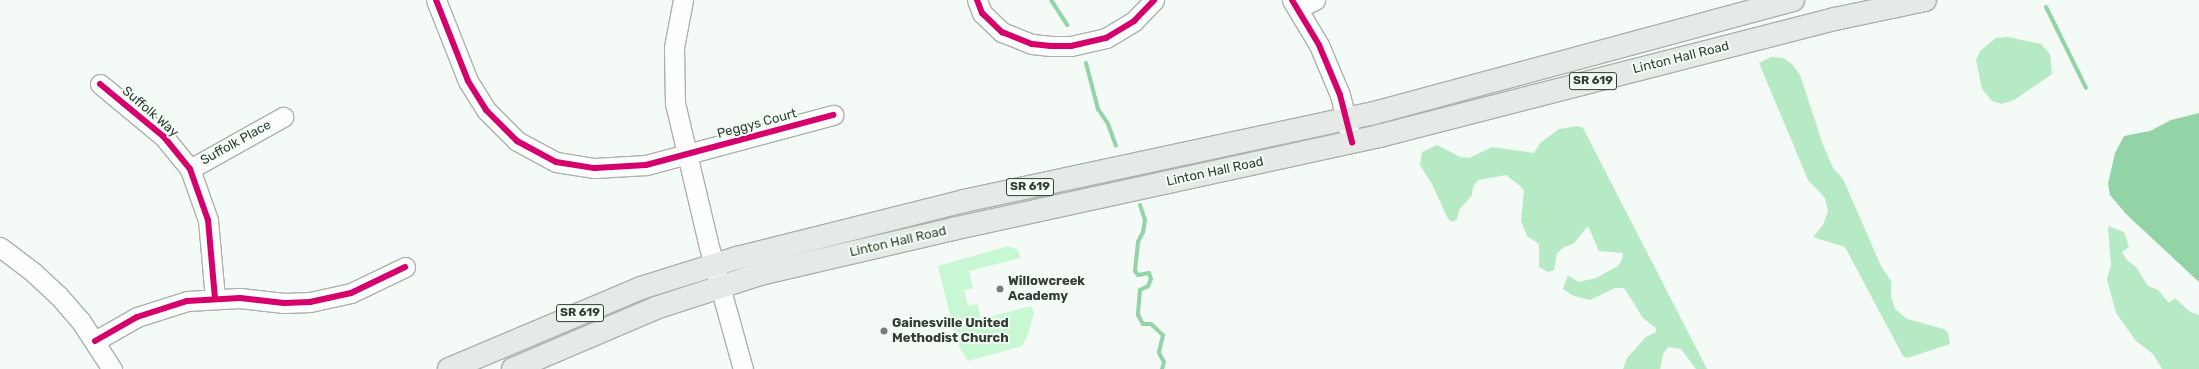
<!DOCTYPE html>
<style>
body{margin:0}
#map{position:relative;width:2199px;height:369px;overflow:hidden;background:#f4faf5;font-family:Rubik,sans-serif}
div>[style]{position:absolute}
.green>*{inset:0;background:#c8f7d3}
.forest>*{inset:0;background:#b6eac4}
.water>*{inset:0;background:#93d4a6}
.stream>*{height:4px;margin:-2px;padding:0 2px;transform-origin:2px;border-radius:2px;background:#93d4a6}
.roads{filter:drop-shadow(1px 0 #acb2ad) drop-shadow(-1px 0 #acb2ad) drop-shadow(0 1px #acb2ad) drop-shadow(0 -1px #acb2ad)}
.minor>*{height:19px;margin:-9.5px;padding:0 9.5px;transform-origin:9.5px;border-radius:9.5px;background:#fdfefe}
.major>*{height:22px;margin:-11px;padding:0 11px;transform-origin:11px;border-radius:11px;background:#e5eae6}
.cycleway>*{height:6px;margin:-3px;padding:0 3px;transform-origin:3px;border-radius:3px;background:#d6006c}
.dots>*{width:11px;height:11px;translate:-50% -50%;box-sizing:border-box;border:2px solid #f0fef3;border-radius:50%}
span{translate:-50% -50%;white-space:nowrap;text-align:center;line-height:1.15;-webkit-text-stroke:4px #f0fef3;paint-order:stroke}
.shield-label span{padding:1px 3px;background:#f0fef3;border:1px solid;border-radius:3px;-webkit-text-stroke-width:0}
.shield-label{font-size:12px;color:#353c37;font-weight:700}
.street-label{font-size:13px;color:#353c37}
.poi-label{font-size:13px;color:#353c37;font-weight:700}
.left{translate:0 -50%;text-align:left}
</style>
<div id="map">
<div class="green">
<i style="clip-path:polygon(1008px 246px,1018px 250px,1020px 258px,969px 271px,973px 288px,964px 290px,968px 306px,977px 304px,981px 319px,1031px 306px,1034px 313px,1028px 334px,1022px 346px,968px 361px,957px 343px,938px 266px)"></i>
</div>
<div class="forest">
<i style="clip-path:polygon(2008px 37px,2041px 44px,2050px 54px,2052px 74px,2014px 100px,2001px 104px,1992px 101px,1982px 89px,1976px 60px,1980px 51px,1996px 38px)"></i>
<i style="clip-path:polygon(1771px 57px,1783px 58px,1792px 64px,1800px 75px,1823px 145px,1833px 168px,1843px 179px,1881px 266px,1891px 281px,1891px 297px,1895px 309px,1907px 319px,1944px 329px,1948px 333px,1950px 344px,1907px 358px,1903px 356px,1845px 247px,1813px 237px,1823px 225px,1828px 211px,1825px 198px,1808px 180px,1759px 63px)"></i>
<i style="clip-path:polygon(1578px 126px,1583px 128px,1707px 369px,1696px 369px,1681px 349px,1668px 347px,1663px 354px,1660px 369px,1623px 369px,1627px 358px,1646px 337px,1656px 332px,1656px 328px,1643px 318px,1624px 288px,1615px 288px,1590px 300px,1574px 296px,1563px 289px,1568px 275px,1578px 282px,1596px 278px,1618px 266px,1622px 260px,1623px 253px,1599px 251px,1588px 226px,1573px 244px,1564px 247px,1557px 253px,1554px 270px,1548px 272px,1539px 267px,1539px 244px,1527px 236px,1521px 221px,1524px 190px,1519px 185px,1506px 175px,1478px 180px,1473px 187px,1472px 195px,1459px 210px,1457px 219px,1453px 222px,1448px 219px,1432px 184px,1420px 165px,1422px 152px,1437px 145px,1460px 157px,1469px 158px,1492px 147px,1534px 153px,1540px 143px,1559px 129px)"></i>
<i style="clip-path:polygon(2108px 226px,2124px 232px,2129px 247px,2122px 252px,2127px 260px,2136px 267px,2148px 286px,2158px 290px,2169px 303px,2175px 298px,2190px 312px,2199px 315px,2199px 369px,2162px 369px,2153px 354px,2136px 341px,2116px 313px,2107px 279px,2111px 265px)"></i>
</div>
<div class="water">
<i style="clip-path:polygon(2199px 113px,2199px 282px,2126px 214px,2110px 195px,2108px 184px,2115px 153px,2124px 136px,2150px 131px,2171px 120px)"></i>
</div>
<div class="stream">
<i style="left:1051px;top:0;width:30px;rotate:57deg"></i>
<i style="left:2046px;top:7px;width:90px;rotate:63.7deg"></i>
<i style="left:1086px;top:63px;width:48px;rotate:75.4deg"></i>
<i style="left:1098px;top:109px;width:18px;rotate:56deg"></i>
<i style="left:1108px;top:124px;width:23px;rotate:70deg"></i>
<i style="left:1140px;top:205px;width:16px;rotate:72deg"></i>
<i style="left:1145px;top:220px;width:12px;rotate:99deg"></i>
<i style="left:1143px;top:232px;width:11px;rotate:117deg"></i>
<i style="left:1138px;top:242px;width:29px;rotate:96deg"></i>
<i style="left:1135px;top:271px;width:5px;rotate:53deg"></i>
<i style="left:1138px;top:275px;width:11px;rotate:-10deg"></i>
<i style="left:1149px;top:273px;width:6px;rotate:72deg"></i>
<i style="left:1151px;top:279px;width:8px;rotate:113deg"></i>
<i style="left:1148px;top:286px;width:9px;rotate:153deg"></i>
<i style="left:1140px;top:290px;width:25px;rotate:95deg"></i>
<i style="left:1138px;top:315px;width:10px;rotate:61deg"></i>
<i style="left:1143px;top:324px;width:8px"></i>
<i style="left:1151px;top:324px;width:16px;rotate:43deg"></i>
<i style="left:1163px;top:335px;width:18px;rotate:103deg"></i>
<i style="left:1159px;top:353px;width:10px;rotate:61deg"></i>
<i style="left:1164px;top:362px;width:7px;rotate:106deg"></i>
</div>
<div class="roads">
<div class="minor">
<i style="left:436px;top:0;width:87px;rotate:68.4deg"></i>
<i style="left:468px;top:81px;width:34px;rotate:58deg"></i>
<i style="left:486px;top:110px;width:44px;rotate:45deg"></i>
<i style="left:517px;top:141px;width:44px;rotate:28.3deg"></i>
<i style="left:556px;top:162px;width:39px;rotate:9deg"></i>
<i style="left:595px;top:168px;width:51px;rotate:-3.4deg"></i>
<i style="left:646px;top:165px;width:194px;rotate:-15deg"></i>
<i style="left:683px;top:0;width:48px;rotate:100.8deg"></i>
<i style="left:674px;top:47px;width:56px;rotate:89deg"></i>
<i style="left:675px;top:103px;width:144px;rotate:76.7deg"></i>
<i style="left:708px;top:243px;width:131px;rotate:74.5deg"></i>
<i style="left:977px;top:0;width:14px;rotate:69deg"></i>
<i style="left:982px;top:13px;width:28px;rotate:44deg"></i>
<i style="left:1002px;top:32px;width:32px;rotate:22deg"></i>
<i style="left:1032px;top:44px;width:19px;rotate:6deg"></i>
<i style="left:1051px;top:46px;width:20px"></i>
<i style="left:1071px;top:46px;width:36px;rotate:-13deg"></i>
<i style="left:1106px;top:38px;width:33px;rotate:-31deg"></i>
<i style="left:1134px;top:21px;width:29px;rotate:-46deg"></i>
<i style="left:1292px;top:0;width:52px;rotate:59deg"></i>
<i style="left:1319px;top:45px;width:54px;rotate:67.2deg"></i>
<i style="left:1340px;top:95px;width:49px;rotate:75.7deg"></i>
<i style="left:1298px;top:8px;width:19px;rotate:-25deg"></i>
<i style="left:100px;top:84px;width:83px;rotate:39.6deg"></i>
<i style="left:164px;top:137px;width:41px;rotate:50.9deg"></i>
<i style="left:190px;top:169px;width:54px;rotate:70.6deg"></i>
<i style="left:208px;top:220px;width:78px;rotate:84.9deg"></i>
<i style="left:190px;top:169px;width:107px;rotate:-29.2deg"></i>
<i style="left:0;top:247px;width:41px;rotate:37.1deg"></i>
<i style="left:33px;top:272px;width:34px;rotate:43deg"></i>
<i style="left:58px;top:295px;width:33px;rotate:49deg"></i>
<i style="left:80px;top:320px;width:59px;rotate:56.9deg"></i>
<i style="left:95px;top:341px;width:48px;rotate:-29.7deg"></i>
<i style="left:137px;top:317px;width:52px;rotate:-17.7deg"></i>
<i style="left:187px;top:301px;width:53px;rotate:-3.2deg"></i>
<i style="left:240px;top:298px;width:44px;rotate:6.5deg"></i>
<i style="left:284px;top:303px;width:26px;rotate:-2deg"></i>
<i style="left:310px;top:302px;width:42px;rotate:-12.4deg"></i>
<i style="left:351px;top:293px;width:60px;rotate:-25.7deg"></i>
</div>
<div class="major">
<i style="left:449px;top:369px;width:208px;rotate:-22.9deg"></i>
<i style="left:641px;top:288px;width:101px;rotate:-17.4deg"></i>
<i style="left:737px;top:258px;width:234px;rotate:-14.1deg"></i>
<i style="left:964px;top:201px;width:419px;rotate:-12.1deg"></i>
<i style="left:1374px;top:113px;width:434px;rotate:-15.1deg"></i>
<i style="left:513px;top:369px;width:155px;rotate:-23.1deg"></i>
<i style="left:656px;top:308px;width:109px;rotate:-18.1deg"></i>
<i style="left:760px;top:274px;width:198px;rotate:-13.1deg"></i>
<i style="left:953px;top:229px;width:436px;rotate:-12.3deg"></i>
<i style="left:1379px;top:136px;width:471px;rotate:-14.4deg"></i>
<i style="left:1835px;top:19px;width:92px;rotate:-11.9deg"></i>
</div>
</div>
<div class="cycleway">
<i style="left:436px;top:0;width:87px;rotate:68.4deg"></i>
<i style="left:468px;top:81px;width:34px;rotate:58deg"></i>
<i style="left:486px;top:110px;width:44px;rotate:45deg"></i>
<i style="left:517px;top:141px;width:44px;rotate:28.3deg"></i>
<i style="left:556px;top:162px;width:39px;rotate:9deg"></i>
<i style="left:595px;top:168px;width:51px;rotate:-3.4deg"></i>
<i style="left:646px;top:165px;width:194px;rotate:-15deg"></i>
<i style="left:977px;top:0;width:14px;rotate:69deg"></i>
<i style="left:982px;top:13px;width:28px;rotate:44deg"></i>
<i style="left:1002px;top:32px;width:32px;rotate:22deg"></i>
<i style="left:1032px;top:44px;width:19px;rotate:6deg"></i>
<i style="left:1051px;top:46px;width:20px"></i>
<i style="left:1071px;top:46px;width:36px;rotate:-13deg"></i>
<i style="left:1106px;top:38px;width:33px;rotate:-31deg"></i>
<i style="left:1134px;top:21px;width:29px;rotate:-46deg"></i>
<i style="left:1292px;top:0;width:52px;rotate:59deg"></i>
<i style="left:1319px;top:45px;width:54px;rotate:67.2deg"></i>
<i style="left:1340px;top:95px;width:49px;rotate:75.7deg"></i>
<i style="left:100px;top:84px;width:83px;rotate:39.6deg"></i>
<i style="left:164px;top:137px;width:41px;rotate:50.9deg"></i>
<i style="left:190px;top:169px;width:54px;rotate:70.6deg"></i>
<i style="left:208px;top:220px;width:78px;rotate:84.9deg"></i>
<i style="left:95px;top:341px;width:48px;rotate:-29.7deg"></i>
<i style="left:137px;top:317px;width:52px;rotate:-17.7deg"></i>
<i style="left:187px;top:301px;width:53px;rotate:-3.2deg"></i>
<i style="left:240px;top:298px;width:44px;rotate:6.5deg"></i>
<i style="left:284px;top:303px;width:26px;rotate:-2deg"></i>
<i style="left:310px;top:302px;width:42px;rotate:-12.4deg"></i>
<i style="left:351px;top:293px;width:60px;rotate:-25.7deg"></i>
</div>
<div class="dots">
<i style="left:1000px;top:289px;background:#787e7a"></i>
<i style="left:884px;top:331px;background:#787e7a"></i>
</div>
<div class="shield-label">
<span style="left:1593px;top:81px">SR 619</span>
<span style="left:1030px;top:187px">SR 619</span>
<span style="left:580px;top:313px">SR 619</span>
</div>
<div class="street-label">
<span style="left:1681px;top:58px;rotate:-14deg">Linton Hall Road</span>
<span style="left:150px;top:112px;rotate:41deg">Suffolk Way</span>
<span style="left:757px;top:124px;rotate:-15deg">Peggys Court</span>
<span style="left:236px;top:143px;rotate:-29deg">Suffolk Place</span>
<span style="left:1215px;top:172px;rotate:-12deg">Linton Hall Road</span>
<span style="left:898px;top:242px;rotate:-13deg">Linton Hall Road</span>
</div>
<div class="poi-label">
<span class="left" style="left:1008px;top:289px">Willowcreek<br>Academy</span>
<span class="left" style="left:892px;top:331px">Gainesville United<br>Methodist Church</span>
</div>
</div>
